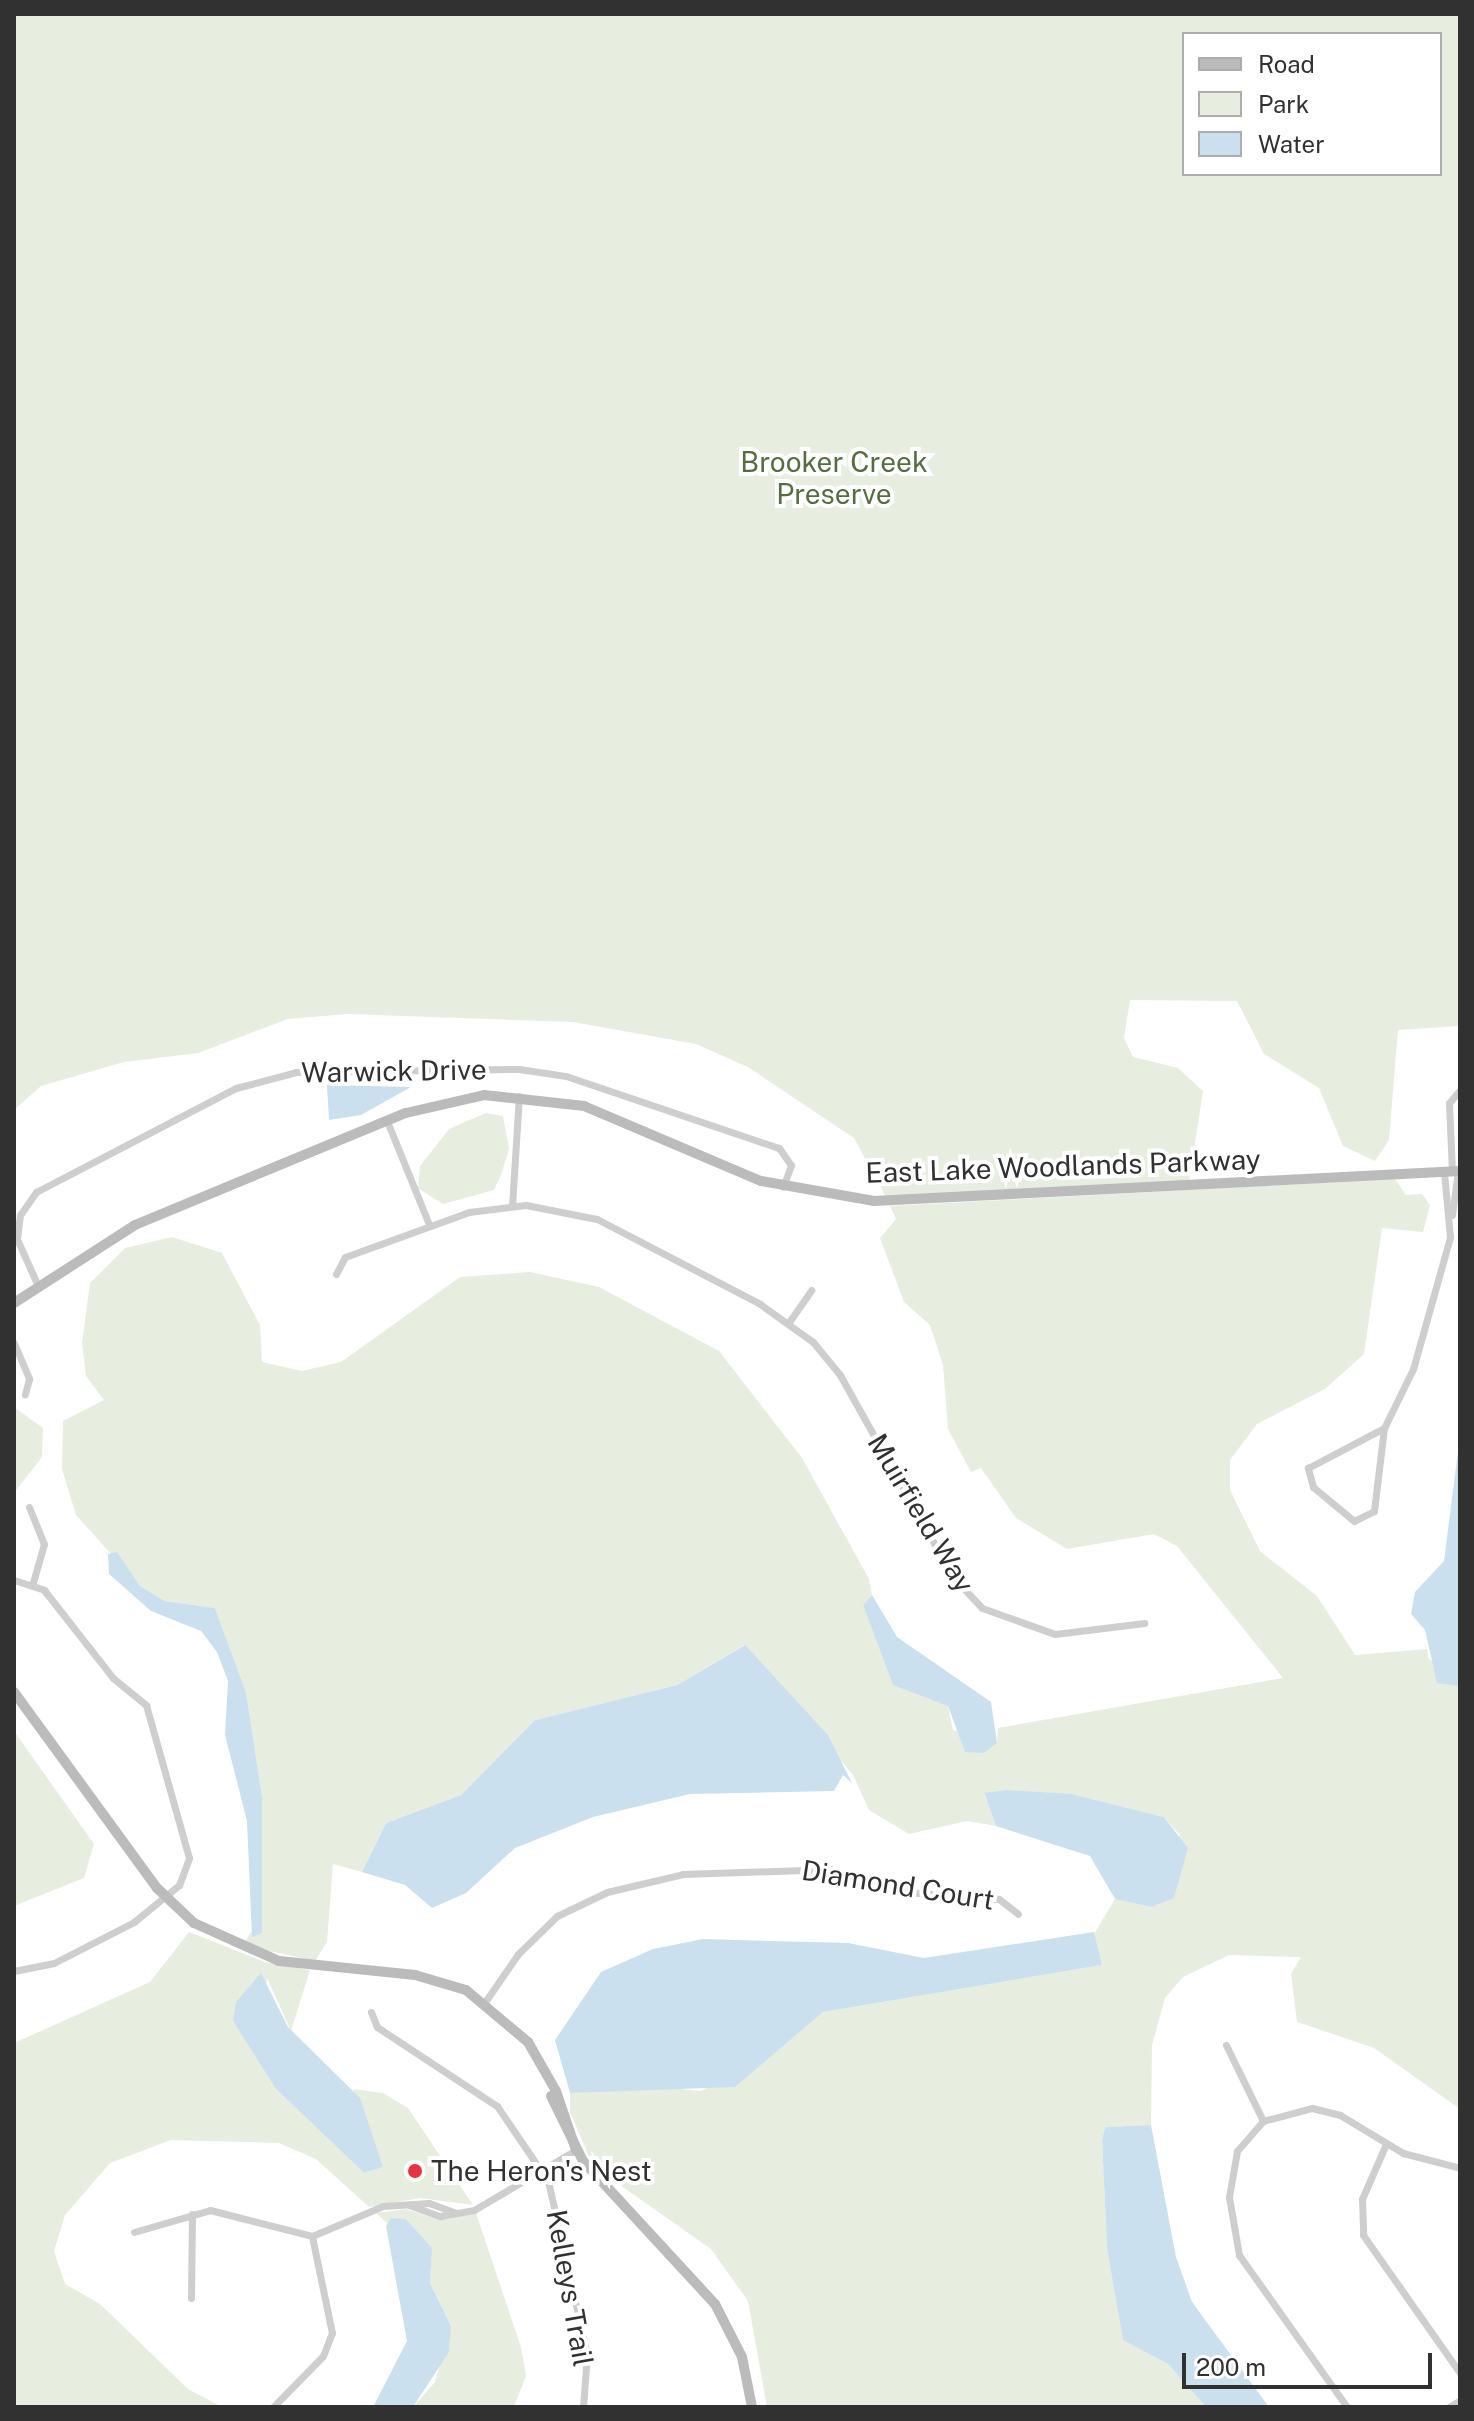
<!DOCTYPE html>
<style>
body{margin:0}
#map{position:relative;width:1474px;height:2421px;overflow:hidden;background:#fff;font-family:"Public Sans",sans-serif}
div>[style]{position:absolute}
.green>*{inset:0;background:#e7eedf}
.water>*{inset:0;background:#cbe0ee}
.street>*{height:7px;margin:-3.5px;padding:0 3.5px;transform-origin:3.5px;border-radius:3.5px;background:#cecece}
.secondary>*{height:10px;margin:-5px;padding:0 5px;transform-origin:5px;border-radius:5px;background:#bbb}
.dots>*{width:22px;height:22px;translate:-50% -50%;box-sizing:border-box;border:4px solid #fff;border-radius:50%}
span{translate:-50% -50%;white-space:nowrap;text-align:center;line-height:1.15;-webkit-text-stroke:8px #fff;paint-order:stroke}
.park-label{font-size:28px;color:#546e3d}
.street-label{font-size:28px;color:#313131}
.poi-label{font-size:28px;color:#313131}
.left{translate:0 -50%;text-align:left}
.frame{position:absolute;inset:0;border:16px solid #313131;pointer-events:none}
.legend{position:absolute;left:1182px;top:32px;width:260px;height:144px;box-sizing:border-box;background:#fff;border:2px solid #adadad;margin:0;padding:10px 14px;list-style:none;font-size:24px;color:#313131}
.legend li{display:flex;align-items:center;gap:16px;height:40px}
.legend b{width:40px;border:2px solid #adadad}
.scale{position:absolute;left:1182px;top:2353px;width:250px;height:36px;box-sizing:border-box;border:4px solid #313131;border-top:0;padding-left:10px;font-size:24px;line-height:28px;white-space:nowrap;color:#313131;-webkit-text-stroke:6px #fff;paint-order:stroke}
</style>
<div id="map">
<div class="green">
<i style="clip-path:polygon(evenodd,14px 14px,1460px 14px,1460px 1026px,1398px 1030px,1389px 1140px,1375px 1161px,1343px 1146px,1319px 1088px,1264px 1054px,1237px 1001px,1130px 1000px,1124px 1038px,1133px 1057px,1178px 1068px,1203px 1091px,1189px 1182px,886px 1197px,854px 1138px,748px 1067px,696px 1044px,573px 1022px,348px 1014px,288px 1019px,198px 1053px,124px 1062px,41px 1086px,14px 1110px,14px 14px,1184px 34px,1440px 34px,1440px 174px,1184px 174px,1184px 34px)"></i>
<i style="clip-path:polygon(486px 1113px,503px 1116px,509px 1149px,501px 1175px,494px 1190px,443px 1204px,418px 1188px,420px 1166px,449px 1129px)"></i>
<i style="clip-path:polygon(1395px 1179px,1406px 1195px,1422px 1194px,1430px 1205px,1423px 1232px,1382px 1228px,1364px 1354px,1325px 1389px,1257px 1424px,1230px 1460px,1230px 1490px,1260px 1551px,1317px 1596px,1355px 1655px,1427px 1649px,1428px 1658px,1460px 1681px,1460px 2109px,1374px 2048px,1297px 2022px,1291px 1974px,1301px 1957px,1229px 1955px,1183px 1977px,1165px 1998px,1152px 2045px,1151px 2125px,1105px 2127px,1102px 2140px,1107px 2249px,1123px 2339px,1168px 2364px,1206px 2407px,767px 2407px,748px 2301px,711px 2249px,593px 2166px,570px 2112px,570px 2093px,650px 2086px,701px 2091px,786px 2043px,823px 2012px,1102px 1965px,1094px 1934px,1115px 1899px,1151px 1907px,1180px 1835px,1164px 1817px,1072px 1794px,984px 1794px,996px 1826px,967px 1821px,909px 1834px,869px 1810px,853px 1775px,744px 1645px,677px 1685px,535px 1720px,461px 1795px,386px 1823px,362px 1872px,333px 1864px,327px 1942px,315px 1961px,243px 1945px,251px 1932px,262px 1933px,262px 1796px,246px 1692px,215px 1608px,165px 1601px,140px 1586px,76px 1515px,62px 1469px,63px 1421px,104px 1400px,86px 1376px,82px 1343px,90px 1283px,125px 1248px,172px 1237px,222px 1253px,260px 1325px,262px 1362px,302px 1371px,341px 1362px,460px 1277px,530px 1272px,599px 1287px,719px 1351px,802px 1458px,869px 1579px,872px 1595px,863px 1605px,893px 1674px,948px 1706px,953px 1730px,997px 1743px,998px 1728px,1283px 1678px,1177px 1546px,1154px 1534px,1067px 1549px,1016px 1518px,981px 1468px,971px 1472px,948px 1429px,943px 1365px,930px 1325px,904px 1302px,880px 1238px,896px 1219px,890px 1206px)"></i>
<i style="clip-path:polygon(14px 1407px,43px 1428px,42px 1457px,14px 1493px)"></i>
<i style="clip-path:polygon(14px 1731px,94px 1844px,84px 1878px,14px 1906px)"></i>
<i style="clip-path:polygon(189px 1932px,265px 1962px,310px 1970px,291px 2031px,267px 1978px,260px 2062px,276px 2089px,364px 2173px,383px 2167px,353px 2089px,383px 2093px,408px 2108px,473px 2205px,420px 2198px,369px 2207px,316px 2159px,279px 2143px,171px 2140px,110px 2163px,65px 2215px,54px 2251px,65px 2284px,100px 2304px,188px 2389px,222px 2407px,14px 2407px,14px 2043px,150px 1982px)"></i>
<i style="clip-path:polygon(406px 2209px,440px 2220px,476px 2213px,521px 2347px,526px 2376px,514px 2407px,413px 2407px,435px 2382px,451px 2326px,430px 2283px,431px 2248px,406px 2219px,388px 2224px,376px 2213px)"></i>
</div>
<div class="water">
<i style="clip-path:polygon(327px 1085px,411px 1087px,361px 1115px,329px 1120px)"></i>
<i style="clip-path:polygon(1460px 1436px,1460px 1681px,1458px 1686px,1437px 1683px,1425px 1630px,1411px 1614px,1415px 1592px,1444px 1561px)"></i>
<i style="clip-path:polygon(117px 1552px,140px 1586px,165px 1601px,215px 1608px,246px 1692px,262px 1796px,262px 1933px,252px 1937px,247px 1821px,225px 1735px,228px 1681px,217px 1652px,201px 1631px,151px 1611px,109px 1574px,108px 1554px)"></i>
<i style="clip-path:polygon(872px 1595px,897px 1637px,991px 1702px,997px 1743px,984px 1753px,965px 1752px,948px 1706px,893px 1685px,863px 1605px)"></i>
<i style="clip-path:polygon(745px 1645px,828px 1735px,852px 1783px,843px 1775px,834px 1791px,690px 1794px,593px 1817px,515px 1848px,466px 1893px,432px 1908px,405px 1885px,362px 1872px,386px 1823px,461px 1795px,535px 1720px,677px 1685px)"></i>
<i style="clip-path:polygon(1007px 1790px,1072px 1794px,1164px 1817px,1188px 1848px,1174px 1898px,1151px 1907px,1115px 1899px,1090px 1856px,996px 1826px,984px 1793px)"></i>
<i style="clip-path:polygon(1094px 1932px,1102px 1965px,823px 2012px,735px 2087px,570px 2093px,555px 2040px,601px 1972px,653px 1949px,703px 1939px,848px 1943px,924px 1958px)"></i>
<i style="clip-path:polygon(261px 1973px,288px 2027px,360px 2098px,383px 2167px,364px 2173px,276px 2089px,233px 2021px,236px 2002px)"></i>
<i style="clip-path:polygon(1151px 2125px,1176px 2257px,1192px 2302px,1269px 2407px,1206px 2407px,1168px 2364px,1123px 2340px,1107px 2249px,1102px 2140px,1105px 2127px)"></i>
<i style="clip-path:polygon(391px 2218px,406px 2219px,432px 2248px,430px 2283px,451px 2326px,449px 2352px,413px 2407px,373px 2407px,407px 2341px,386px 2226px)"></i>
</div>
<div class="street">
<i style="left:387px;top:1121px;width:109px;rotate:67.9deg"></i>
<i style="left:1452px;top:1172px;width:69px;rotate:-92.5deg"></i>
<i style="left:1449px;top:1103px;width:17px;rotate:-50deg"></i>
<i style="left:512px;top:1206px;width:110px;rotate:-86.4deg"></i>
<i style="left:1452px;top:1215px;width:44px;rotate:-82.2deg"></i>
<i style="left:336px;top:1274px;width:19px;rotate:-62deg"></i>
<i style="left:345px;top:1257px;width:132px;rotate:-19.9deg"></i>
<i style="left:469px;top:1212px;width:57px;rotate:-7deg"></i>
<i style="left:526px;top:1205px;width:72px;rotate:11.2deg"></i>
<i style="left:597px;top:1219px;width:184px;rotate:27.5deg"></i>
<i style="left:760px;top:1304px;width:65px;rotate:35.6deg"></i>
<i style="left:813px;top:1342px;width:43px;rotate:50.7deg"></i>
<i style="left:840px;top:1375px;width:231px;rotate:60.8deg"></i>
<i style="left:953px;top:1577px;width:42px;rotate:46.9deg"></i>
<i style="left:982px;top:1608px;width:77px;rotate:19.6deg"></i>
<i style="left:1055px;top:1634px;width:90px;rotate:-7deg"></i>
<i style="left:38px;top:1286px;width:51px;rotate:-114.1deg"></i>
<i style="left:17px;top:1239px;width:24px;rotate:-83deg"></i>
<i style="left:20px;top:1215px;width:28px;rotate:-55deg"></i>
<i style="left:36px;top:1192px;width:225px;rotate:-27.5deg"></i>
<i style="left:236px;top:1088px;width:62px;rotate:-14.9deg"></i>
<i style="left:296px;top:1072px;width:223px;rotate:-0.8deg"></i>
<i style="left:519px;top:1069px;width:48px;rotate:8.5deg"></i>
<i style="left:566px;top:1076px;width:225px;rotate:18.7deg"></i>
<i style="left:779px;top:1148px;width:21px;rotate:55deg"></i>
<i style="left:791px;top:1165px;width:23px;rotate:110deg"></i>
<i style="left:789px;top:1322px;width:39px;rotate:-55deg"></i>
<i style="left:14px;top:1343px;width:39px;rotate:67deg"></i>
<i style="left:29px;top:1379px;width:16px;rotate:105deg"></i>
<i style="left:1384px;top:1428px;width:66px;rotate:-63.8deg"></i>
<i style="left:1413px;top:1369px;width:137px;rotate:-74.3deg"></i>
<i style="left:1450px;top:1237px;width:65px;rotate:-95.3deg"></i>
<i style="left:1384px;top:1428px;width:84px;rotate:96.9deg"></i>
<i style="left:1374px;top:1511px;width:22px;rotate:153deg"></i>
<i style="left:1354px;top:1521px;width:53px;rotate:-140.3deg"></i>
<i style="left:1313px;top:1487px;width:20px;rotate:-105deg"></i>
<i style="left:1308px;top:1468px;width:86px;rotate:-27.8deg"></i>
<i style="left:29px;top:1507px;width:40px;rotate:68deg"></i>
<i style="left:44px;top:1544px;width:40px;rotate:106deg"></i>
<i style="left:14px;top:1580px;width:32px;rotate:18deg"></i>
<i style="left:44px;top:1590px;width:112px;rotate:51.9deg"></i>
<i style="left:113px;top:1678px;width:43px;rotate:39.3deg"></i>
<i style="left:146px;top:1705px;width:159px;rotate:74.3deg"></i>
<i style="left:189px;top:1858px;width:29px;rotate:110deg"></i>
<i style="left:179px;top:1885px;width:58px;rotate:140.6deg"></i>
<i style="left:134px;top:1922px;width:90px;rotate:152.9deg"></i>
<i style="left:54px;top:1963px;width:41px;rotate:168.7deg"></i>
<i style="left:485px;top:2002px;width:58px;rotate:-55.5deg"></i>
<i style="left:518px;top:1954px;width:54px;rotate:-44.3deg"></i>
<i style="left:557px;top:1916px;width:55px;rotate:-25.6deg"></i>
<i style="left:607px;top:1892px;width:78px;rotate:-13.3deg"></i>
<i style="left:683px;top:1874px;width:148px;rotate:-1.9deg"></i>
<i style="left:831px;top:1869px;width:78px;rotate:17deg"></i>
<i style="left:906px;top:1892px;width:93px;rotate:4.3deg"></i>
<i style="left:999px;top:1899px;width:24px;rotate:38deg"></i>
<i style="left:371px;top:2012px;width:16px;rotate:68deg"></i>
<i style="left:377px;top:2027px;width:144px;rotate:33.4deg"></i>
<i style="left:497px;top:2106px;width:91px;rotate:55.8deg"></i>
<i style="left:548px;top:2181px;width:177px;rotate:77.3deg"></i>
<i style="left:587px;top:2354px;width:53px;rotate:94.3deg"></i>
<i style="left:1226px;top:2045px;width:85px;rotate:64deg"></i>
<i style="left:1386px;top:2144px;width:60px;rotate:113.6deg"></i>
<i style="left:1362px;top:2199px;width:36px;rotate:88deg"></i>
<i style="left:1363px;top:2235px;width:169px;rotate:54.9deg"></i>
<i style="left:409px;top:2205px;width:33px;rotate:20deg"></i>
<i style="left:440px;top:2216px;width:35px;rotate:-10deg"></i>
<i style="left:474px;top:2210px;width:118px;rotate:-30.5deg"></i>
<i style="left:134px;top:2232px;width:79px;rotate:-16.1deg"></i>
<i style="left:210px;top:2210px;width:105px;rotate:14.3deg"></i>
<i style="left:312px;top:2236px;width:77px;rotate:-22.9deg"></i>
<i style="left:383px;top:2206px;width:46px;rotate:-3.7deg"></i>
<i style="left:429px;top:2203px;width:29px;rotate:20deg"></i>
<i style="left:191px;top:2298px;width:84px;rotate:-89.3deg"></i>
<i style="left:273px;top:2407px;width:71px;rotate:-45.6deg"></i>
<i style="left:323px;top:2356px;width:25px;rotate:-69deg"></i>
<i style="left:332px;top:2333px;width:99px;rotate:-101.7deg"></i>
<i style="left:1347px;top:2407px;width:186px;rotate:-125.4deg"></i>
<i style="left:1239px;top:2255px;width:59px;rotate:-99.8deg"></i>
<i style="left:1229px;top:2197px;width:47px;rotate:-80.1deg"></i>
<i style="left:1237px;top:2151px;width:40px;rotate:-49deg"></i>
<i style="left:1263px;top:2121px;width:51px;rotate:-14.9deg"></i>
<i style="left:1312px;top:2108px;width:29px;rotate:14deg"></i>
<i style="left:1340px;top:2115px;width:74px;rotate:31.1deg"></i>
<i style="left:1403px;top:2153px;width:59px;rotate:14.7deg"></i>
<i style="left:1449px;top:2407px;width:13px;rotate:-32deg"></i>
</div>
<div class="secondary">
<i style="left:14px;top:1303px;width:144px;rotate:-32.8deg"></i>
<i style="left:135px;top:1225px;width:293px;rotate:-22.5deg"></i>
<i style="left:406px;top:1113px;width:80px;rotate:-13deg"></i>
<i style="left:484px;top:1095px;width:101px;rotate:6.3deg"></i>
<i style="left:584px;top:1106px;width:192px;rotate:23deg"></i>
<i style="left:761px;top:1181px;width:115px;rotate:10deg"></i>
<i style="left:874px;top:1201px;width:587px;rotate:-2.93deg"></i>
<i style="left:14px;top:1692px;width:243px;rotate:53.9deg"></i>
<i style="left:157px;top:1888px;width:51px;rotate:43.4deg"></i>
<i style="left:194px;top:1923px;width:93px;rotate:24.1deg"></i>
<i style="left:279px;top:1961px;width:137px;rotate:5.9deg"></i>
<i style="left:415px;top:1975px;width:53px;rotate:16.4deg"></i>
<i style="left:466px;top:1990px;width:81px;rotate:40deg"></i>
<i style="left:528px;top:2042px;width:56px;rotate:60.3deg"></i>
<i style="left:556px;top:2091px;width:62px;rotate:71.3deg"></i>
<i style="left:551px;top:2096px;width:72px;rotate:63.8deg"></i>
<i style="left:583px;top:2161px;width:195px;rotate:47.3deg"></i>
<i style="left:715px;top:2304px;width:59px;rotate:63deg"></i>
<i style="left:742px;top:2357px;width:51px;rotate:78.7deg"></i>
</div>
<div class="dots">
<i style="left:415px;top:2171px;background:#e93240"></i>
</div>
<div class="park-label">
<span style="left:834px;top:478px">Brooker Creek<br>Preserve</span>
</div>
<div class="street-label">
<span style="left:394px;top:1071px;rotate:-1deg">Warwick Drive</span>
<span style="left:1063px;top:1166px;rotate:-2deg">East Lake Woodlands Parkway</span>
<span style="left:921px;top:1513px;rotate:59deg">Muirfield Way</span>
<span style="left:898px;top:1885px;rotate:9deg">Diamond Court</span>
<span style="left:570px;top:2288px;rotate:80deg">Kelleys Trail</span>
</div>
<div class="poi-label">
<span class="left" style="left:431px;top:2171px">The Heron's Nest</span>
</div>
<div class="frame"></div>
<ul class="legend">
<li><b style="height:10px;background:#bbb"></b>Road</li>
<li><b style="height:22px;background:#e7eedf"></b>Park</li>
<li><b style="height:22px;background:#cbe0ee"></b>Water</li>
</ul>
<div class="scale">200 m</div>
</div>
